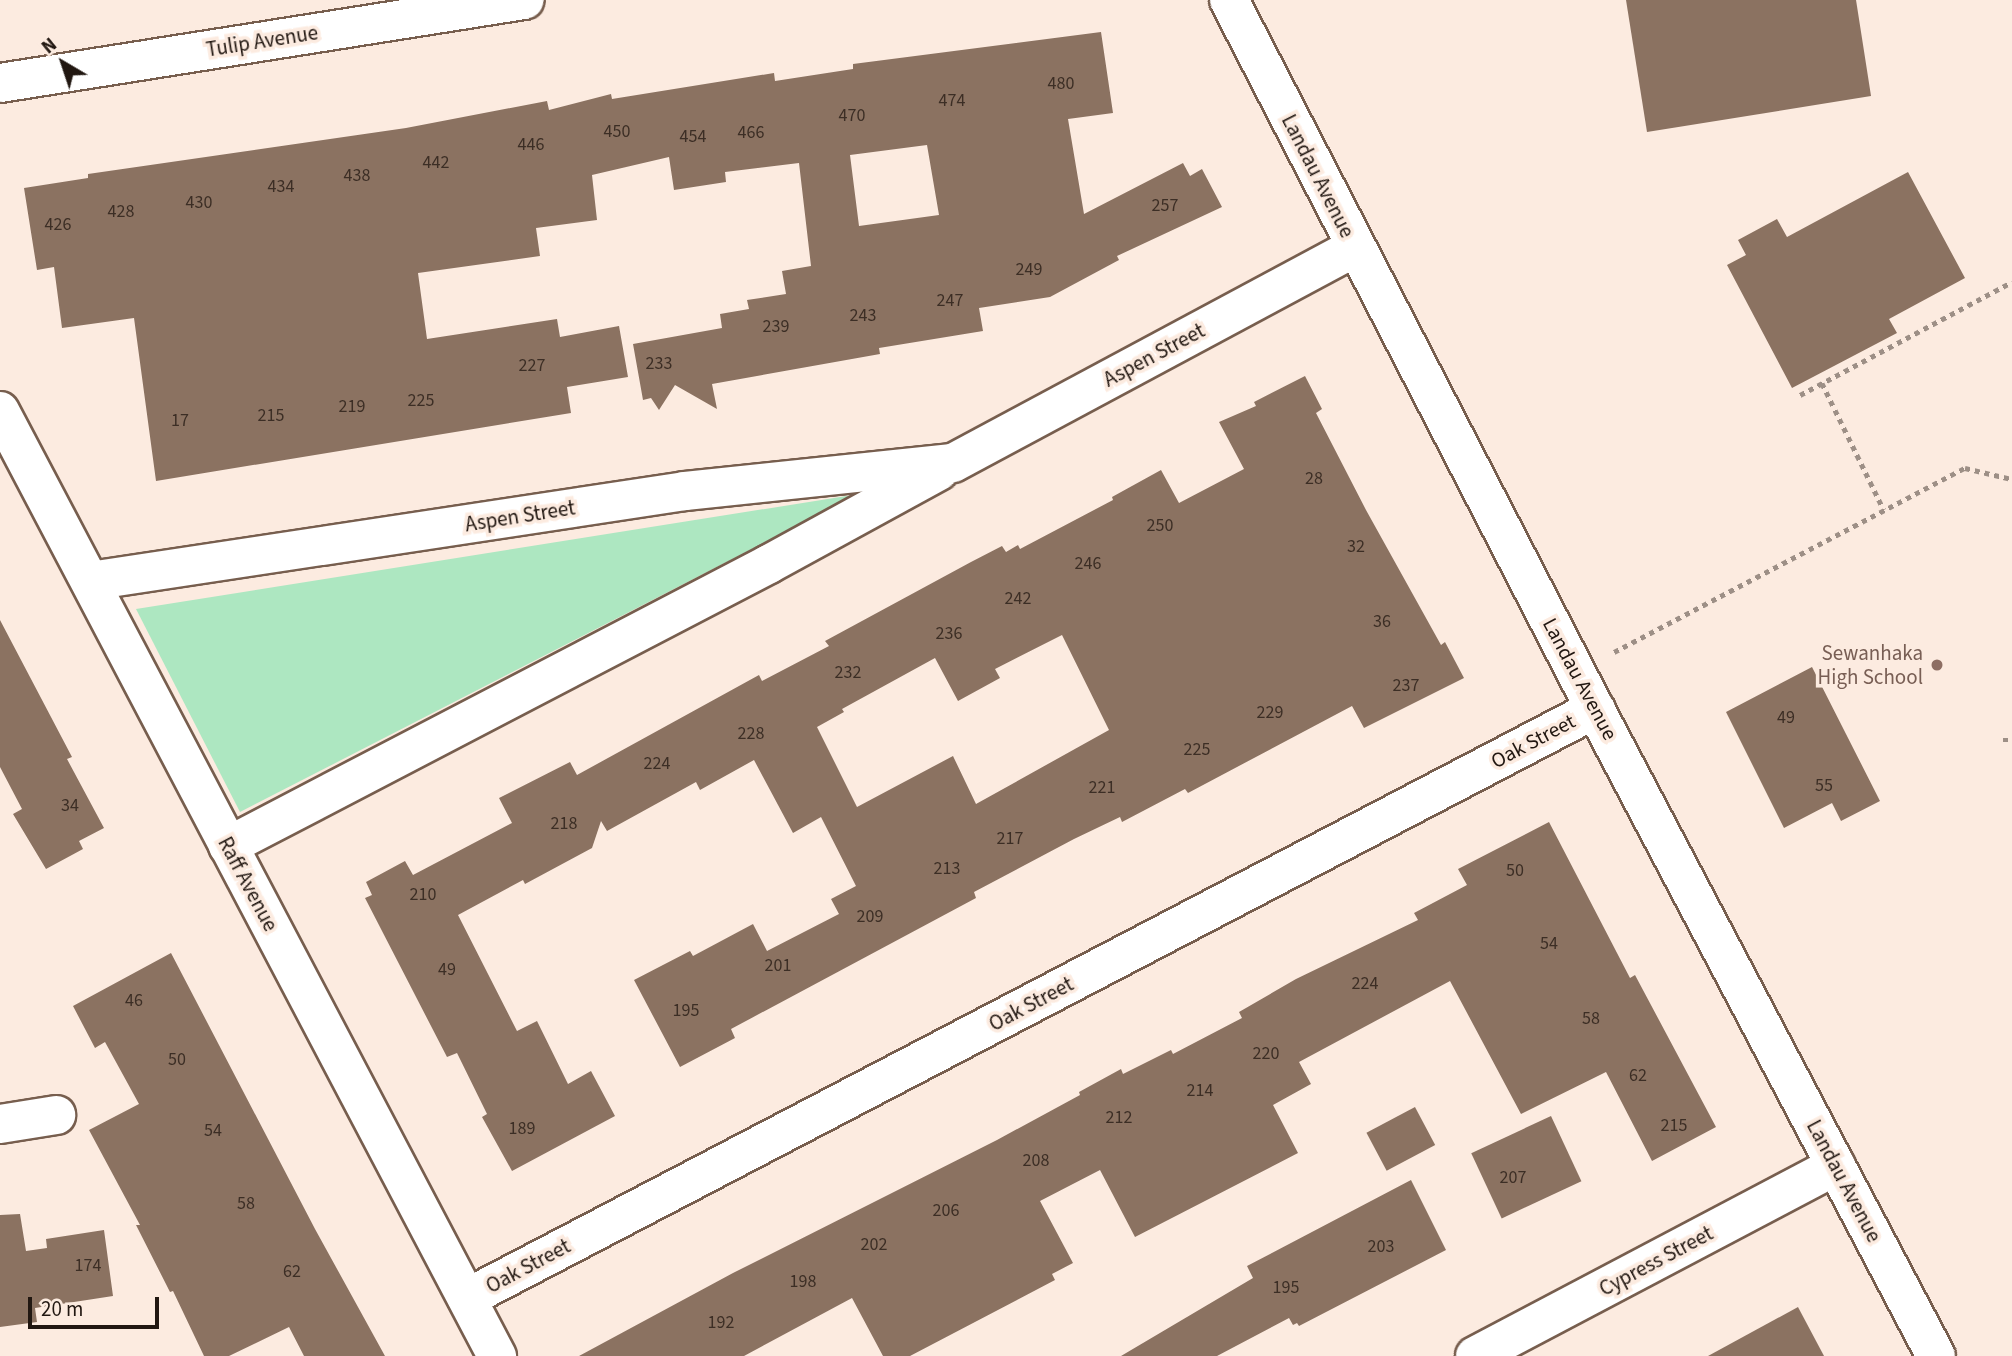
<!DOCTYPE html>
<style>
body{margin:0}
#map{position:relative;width:2012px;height:1356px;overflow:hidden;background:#fcebe0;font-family:"Source Sans 3",sans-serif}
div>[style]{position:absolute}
.green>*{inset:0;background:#ade7c1}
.building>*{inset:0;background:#8b7261;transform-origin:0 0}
.path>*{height:4.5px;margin-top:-2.25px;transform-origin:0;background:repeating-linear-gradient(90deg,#9d8f86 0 5px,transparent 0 10px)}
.roads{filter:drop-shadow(2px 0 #775e4e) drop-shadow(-2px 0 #775e4e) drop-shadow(0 2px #775e4e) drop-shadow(0 -2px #775e4e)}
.street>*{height:38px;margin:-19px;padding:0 19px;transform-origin:19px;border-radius:19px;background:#fff}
.secondary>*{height:38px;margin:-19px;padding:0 19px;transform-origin:19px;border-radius:19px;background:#fff}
.dots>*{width:19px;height:19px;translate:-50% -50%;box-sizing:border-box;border:4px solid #fcebe0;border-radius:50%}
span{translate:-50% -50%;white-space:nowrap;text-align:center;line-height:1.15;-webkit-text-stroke:7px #fcebe0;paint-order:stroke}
.number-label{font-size:18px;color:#3c2e25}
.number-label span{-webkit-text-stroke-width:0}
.street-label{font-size:21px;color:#211711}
.education-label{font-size:21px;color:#785e54}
.right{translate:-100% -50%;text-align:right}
.north{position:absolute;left:28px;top:28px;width:70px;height:70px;-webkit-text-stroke:5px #fcebe0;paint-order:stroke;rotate:321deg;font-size:19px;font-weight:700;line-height:28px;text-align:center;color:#211711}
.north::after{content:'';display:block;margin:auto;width:24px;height:32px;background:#211711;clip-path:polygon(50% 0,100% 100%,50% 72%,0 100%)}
.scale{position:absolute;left:28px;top:1297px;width:131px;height:32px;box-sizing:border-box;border:4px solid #211711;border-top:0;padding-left:9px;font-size:21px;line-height:24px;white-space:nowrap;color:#211711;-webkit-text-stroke:5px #fcebe0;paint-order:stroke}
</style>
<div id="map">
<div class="green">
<i style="clip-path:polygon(859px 494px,240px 812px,136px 609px)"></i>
</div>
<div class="building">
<i style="clip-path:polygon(1626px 0,1856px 0,1871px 96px,1647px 132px)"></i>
<i style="clip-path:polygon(evenodd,1101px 32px,1113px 113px,1068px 119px,1084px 214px,1183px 163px,1190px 176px,1202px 169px,1222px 207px,1117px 256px,1119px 260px,1050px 297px,979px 308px,983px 331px,879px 348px,880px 354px,712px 384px,717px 409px,675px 385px,659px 410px,651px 398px,643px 400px,633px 344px,722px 328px,720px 314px,749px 309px,747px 300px,786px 294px,782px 271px,811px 266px,799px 163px,725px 172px,726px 182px,674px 190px,669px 157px,592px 175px,597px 220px,536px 228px,540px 256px,418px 273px,427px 339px,557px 319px,560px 337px,619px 326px,628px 377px,567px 387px,571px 413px,156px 481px,134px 318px,62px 328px,54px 267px,37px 270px,24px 188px,88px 178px,88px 174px,406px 128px,547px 101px,549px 110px,611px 94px,612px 99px,774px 73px,775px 81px,853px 69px,853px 64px,1101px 32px,927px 145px,939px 215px,859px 226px,850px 155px,927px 145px)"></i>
<i style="clip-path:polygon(1908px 172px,1965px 278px,1889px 319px,1897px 333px,1792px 388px,1727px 265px,1746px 255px,1738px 240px,1777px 219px,1787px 237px)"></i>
<i style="clip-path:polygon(evenodd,1305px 376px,1322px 409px,1316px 413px,1366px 510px,1441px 645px,1445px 642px,1464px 678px,1364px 728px,1352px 706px,1188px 793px,1185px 789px,1122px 822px,1120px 817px,1074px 839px,974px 892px,976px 898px,731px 1029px,735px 1038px,680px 1067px,634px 980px,690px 951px,693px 956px,753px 924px,767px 951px,839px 914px,831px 899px,856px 886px,821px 817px,793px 833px,754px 760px,700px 790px,696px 782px,607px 831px,601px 821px,592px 848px,525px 884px,523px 880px,458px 915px,517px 1031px,537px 1021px,568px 1084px,591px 1071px,615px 1116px,512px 1171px,482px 1117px,487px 1114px,457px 1053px,447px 1057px,365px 898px,372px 895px,366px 882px,405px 861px,413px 875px,512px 823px,499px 798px,570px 762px,577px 775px,759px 675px,762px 681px,829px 646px,825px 641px,971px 562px,1002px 546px,1006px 552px,1018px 545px,1020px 549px,1113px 500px,1112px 497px,1161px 470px,1179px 503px,1244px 469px,1219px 422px,1256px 406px,1254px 402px,1305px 376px,1062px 635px,1109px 730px,976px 804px,953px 756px,857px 807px,817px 727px,844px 712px,842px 709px,935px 658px,958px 701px,1000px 678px,995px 669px,1062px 635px)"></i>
<i style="clip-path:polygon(0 620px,72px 757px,67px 759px,104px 828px,79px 841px,83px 849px,46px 869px,13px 814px,22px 809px,0 767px)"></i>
<i style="clip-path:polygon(1812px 667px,1880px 801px,1841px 821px,1832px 803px,1784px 828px,1726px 712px)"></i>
<i style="clip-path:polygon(1549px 822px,1630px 978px,1635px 975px,1716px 1127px,1652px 1161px,1606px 1072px,1521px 1114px,1450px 981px,1299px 1062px,1311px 1084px,1273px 1105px,1298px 1153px,1135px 1237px,1100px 1170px,1040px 1201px,1073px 1263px,1052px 1274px,1055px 1280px,910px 1356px,883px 1356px,852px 1298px,744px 1356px,579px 1356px,733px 1273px,997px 1140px,1080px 1095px,1079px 1092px,1121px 1069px,1123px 1074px,1171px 1050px,1173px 1054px,1242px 1018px,1239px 1012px,1296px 979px,1418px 920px,1414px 913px,1467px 885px,1458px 869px)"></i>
<i style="clip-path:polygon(171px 953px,315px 1229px,385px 1356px,304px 1356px,289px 1327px,229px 1356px,204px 1356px,173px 1291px,170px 1292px,136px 1225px,140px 1225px,89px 1130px,139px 1104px,105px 1042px,95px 1048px,73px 1006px)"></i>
<i style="left:1415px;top:1107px;width:43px;height:55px;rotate:62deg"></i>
<i style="left:1551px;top:1116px;width:72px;height:88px;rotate:65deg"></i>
<i style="clip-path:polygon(1411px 1180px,1446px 1250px,1299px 1326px,1297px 1323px,1293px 1325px,1289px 1318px,1217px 1356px,1121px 1356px,1253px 1278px,1247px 1266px)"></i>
<i style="clip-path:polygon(20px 1214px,26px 1251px,47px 1248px,46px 1239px,104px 1230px,113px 1296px,35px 1308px,37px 1322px,0 1327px,0 1215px)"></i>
<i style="clip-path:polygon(1798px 1307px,1824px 1356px,1708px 1356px)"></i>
</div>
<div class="path">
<i style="left:1822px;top:383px;width:141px;rotate:64deg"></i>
<i style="left:1800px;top:395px;width:240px;rotate:-28.1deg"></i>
<i style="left:1614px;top:652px;width:396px;rotate:-27.7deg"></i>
<i style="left:1965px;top:468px;width:48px;rotate:13.2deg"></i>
<i style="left:2003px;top:740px;width:9px"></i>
</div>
<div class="roads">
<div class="street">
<i style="left:0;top:411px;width:1068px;rotate:62.26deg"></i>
<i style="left:90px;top:581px;width:602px;rotate:-8.6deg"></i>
<i style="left:685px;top:491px;width:269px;rotate:-6deg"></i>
<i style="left:953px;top:463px;width:456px;rotate:-28.2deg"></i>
<i style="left:228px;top:846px;width:610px;rotate:-27.53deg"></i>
<i style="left:769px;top:564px;width:194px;rotate:-28.7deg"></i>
<i style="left:0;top:1124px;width:57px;rotate:-9.1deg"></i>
<i style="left:467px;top:1298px;width:1273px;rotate:-27.57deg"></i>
<i style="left:1475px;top:1356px;width:408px;rotate:-27.8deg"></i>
</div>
<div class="secondary">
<i style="left:1229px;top:0;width:798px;rotate:62.7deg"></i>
<i style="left:1595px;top:709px;width:731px;rotate:62.21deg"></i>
<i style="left:0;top:83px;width:531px;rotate:-9deg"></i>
</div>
</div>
<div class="dots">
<i style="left:1937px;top:665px;background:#8d6e63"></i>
</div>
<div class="number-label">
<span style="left:1061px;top:84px">480</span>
<span style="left:952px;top:101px">474</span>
<span style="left:852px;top:116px">470</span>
<span style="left:617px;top:132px">450</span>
<span style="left:751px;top:133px">466</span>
<span style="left:693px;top:137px">454</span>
<span style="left:531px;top:145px">446</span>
<span style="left:436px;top:163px">442</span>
<span style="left:357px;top:176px">438</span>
<span style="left:281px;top:187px">434</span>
<span style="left:199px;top:203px">430</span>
<span style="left:1165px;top:206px">257</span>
<span style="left:121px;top:212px">428</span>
<span style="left:58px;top:225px">426</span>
<span style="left:1029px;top:270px">249</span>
<span style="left:950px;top:301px">247</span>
<span style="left:863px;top:316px">243</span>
<span style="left:776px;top:327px">239</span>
<span style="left:659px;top:364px">233</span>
<span style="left:532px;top:366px">227</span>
<span style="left:421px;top:401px">225</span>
<span style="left:352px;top:407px">219</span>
<span style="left:271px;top:416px">215</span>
<span style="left:180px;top:421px">17</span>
<span style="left:1314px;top:479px">28</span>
<span style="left:1160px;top:526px">250</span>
<span style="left:1356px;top:547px">32</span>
<span style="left:1088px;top:564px">246</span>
<span style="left:1018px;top:599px">242</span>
<span style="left:1382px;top:622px">36</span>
<span style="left:949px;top:634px">236</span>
<span style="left:848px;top:673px">232</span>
<span style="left:1406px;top:686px">237</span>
<span style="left:1270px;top:713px">229</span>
<span style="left:1786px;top:718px">49</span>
<span style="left:751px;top:734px">228</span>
<span style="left:1197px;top:750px">225</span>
<span style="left:657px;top:764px">224</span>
<span style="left:1824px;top:786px">55</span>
<span style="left:1102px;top:788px">221</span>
<span style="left:70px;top:806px">34</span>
<span style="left:564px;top:824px">218</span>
<span style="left:1010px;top:839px">217</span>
<span style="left:947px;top:869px">213</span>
<span style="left:1515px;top:871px">50</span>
<span style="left:423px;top:895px">210</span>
<span style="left:870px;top:917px">209</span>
<span style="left:1549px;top:944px">54</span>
<span style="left:778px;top:966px">201</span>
<span style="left:447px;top:970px">49</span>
<span style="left:1365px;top:984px">224</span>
<span style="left:134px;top:1001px">46</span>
<span style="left:686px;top:1011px">195</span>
<span style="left:1591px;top:1019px">58</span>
<span style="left:1266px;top:1054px">220</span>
<span style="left:177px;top:1060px">50</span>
<span style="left:1638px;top:1076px">62</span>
<span style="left:1200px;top:1091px">214</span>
<span style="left:1119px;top:1118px">212</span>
<span style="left:1674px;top:1126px">215</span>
<span style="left:522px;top:1129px">189</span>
<span style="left:213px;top:1131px">54</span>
<span style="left:1036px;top:1161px">208</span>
<span style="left:1513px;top:1178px">207</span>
<span style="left:246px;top:1204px">58</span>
<span style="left:946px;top:1211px">206</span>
<span style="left:874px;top:1245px">202</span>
<span style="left:1381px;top:1247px">203</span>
<span style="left:88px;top:1266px">174</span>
<span style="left:292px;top:1272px">62</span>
<span style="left:803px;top:1282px">198</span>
<span style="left:1286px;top:1288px">195</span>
<span style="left:721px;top:1323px">192</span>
</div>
<div class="street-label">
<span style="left:262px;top:41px;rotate:-9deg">Tulip Avenue</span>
<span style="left:1318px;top:176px;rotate:63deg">Landau Avenue</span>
<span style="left:1154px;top:355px;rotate:-28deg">Aspen Street</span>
<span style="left:520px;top:516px;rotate:-9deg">Aspen Street</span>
<span style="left:1580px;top:679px;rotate:62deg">Landau Avenue</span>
<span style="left:1533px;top:741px;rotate:-28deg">Oak Street</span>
<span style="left:248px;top:884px;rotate:62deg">Raff Avenue</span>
<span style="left:1031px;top:1004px;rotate:-28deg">Oak Street</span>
<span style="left:1844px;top:1181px;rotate:62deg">Landau Avenue</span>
<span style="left:1656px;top:1261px;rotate:-28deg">Cypress Street</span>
<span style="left:528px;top:1266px;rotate:-28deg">Oak Street</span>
</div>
<div class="education-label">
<span class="right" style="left:1923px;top:665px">Sewanhaka<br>High School</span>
</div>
<div class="north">N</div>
<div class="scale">20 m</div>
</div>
